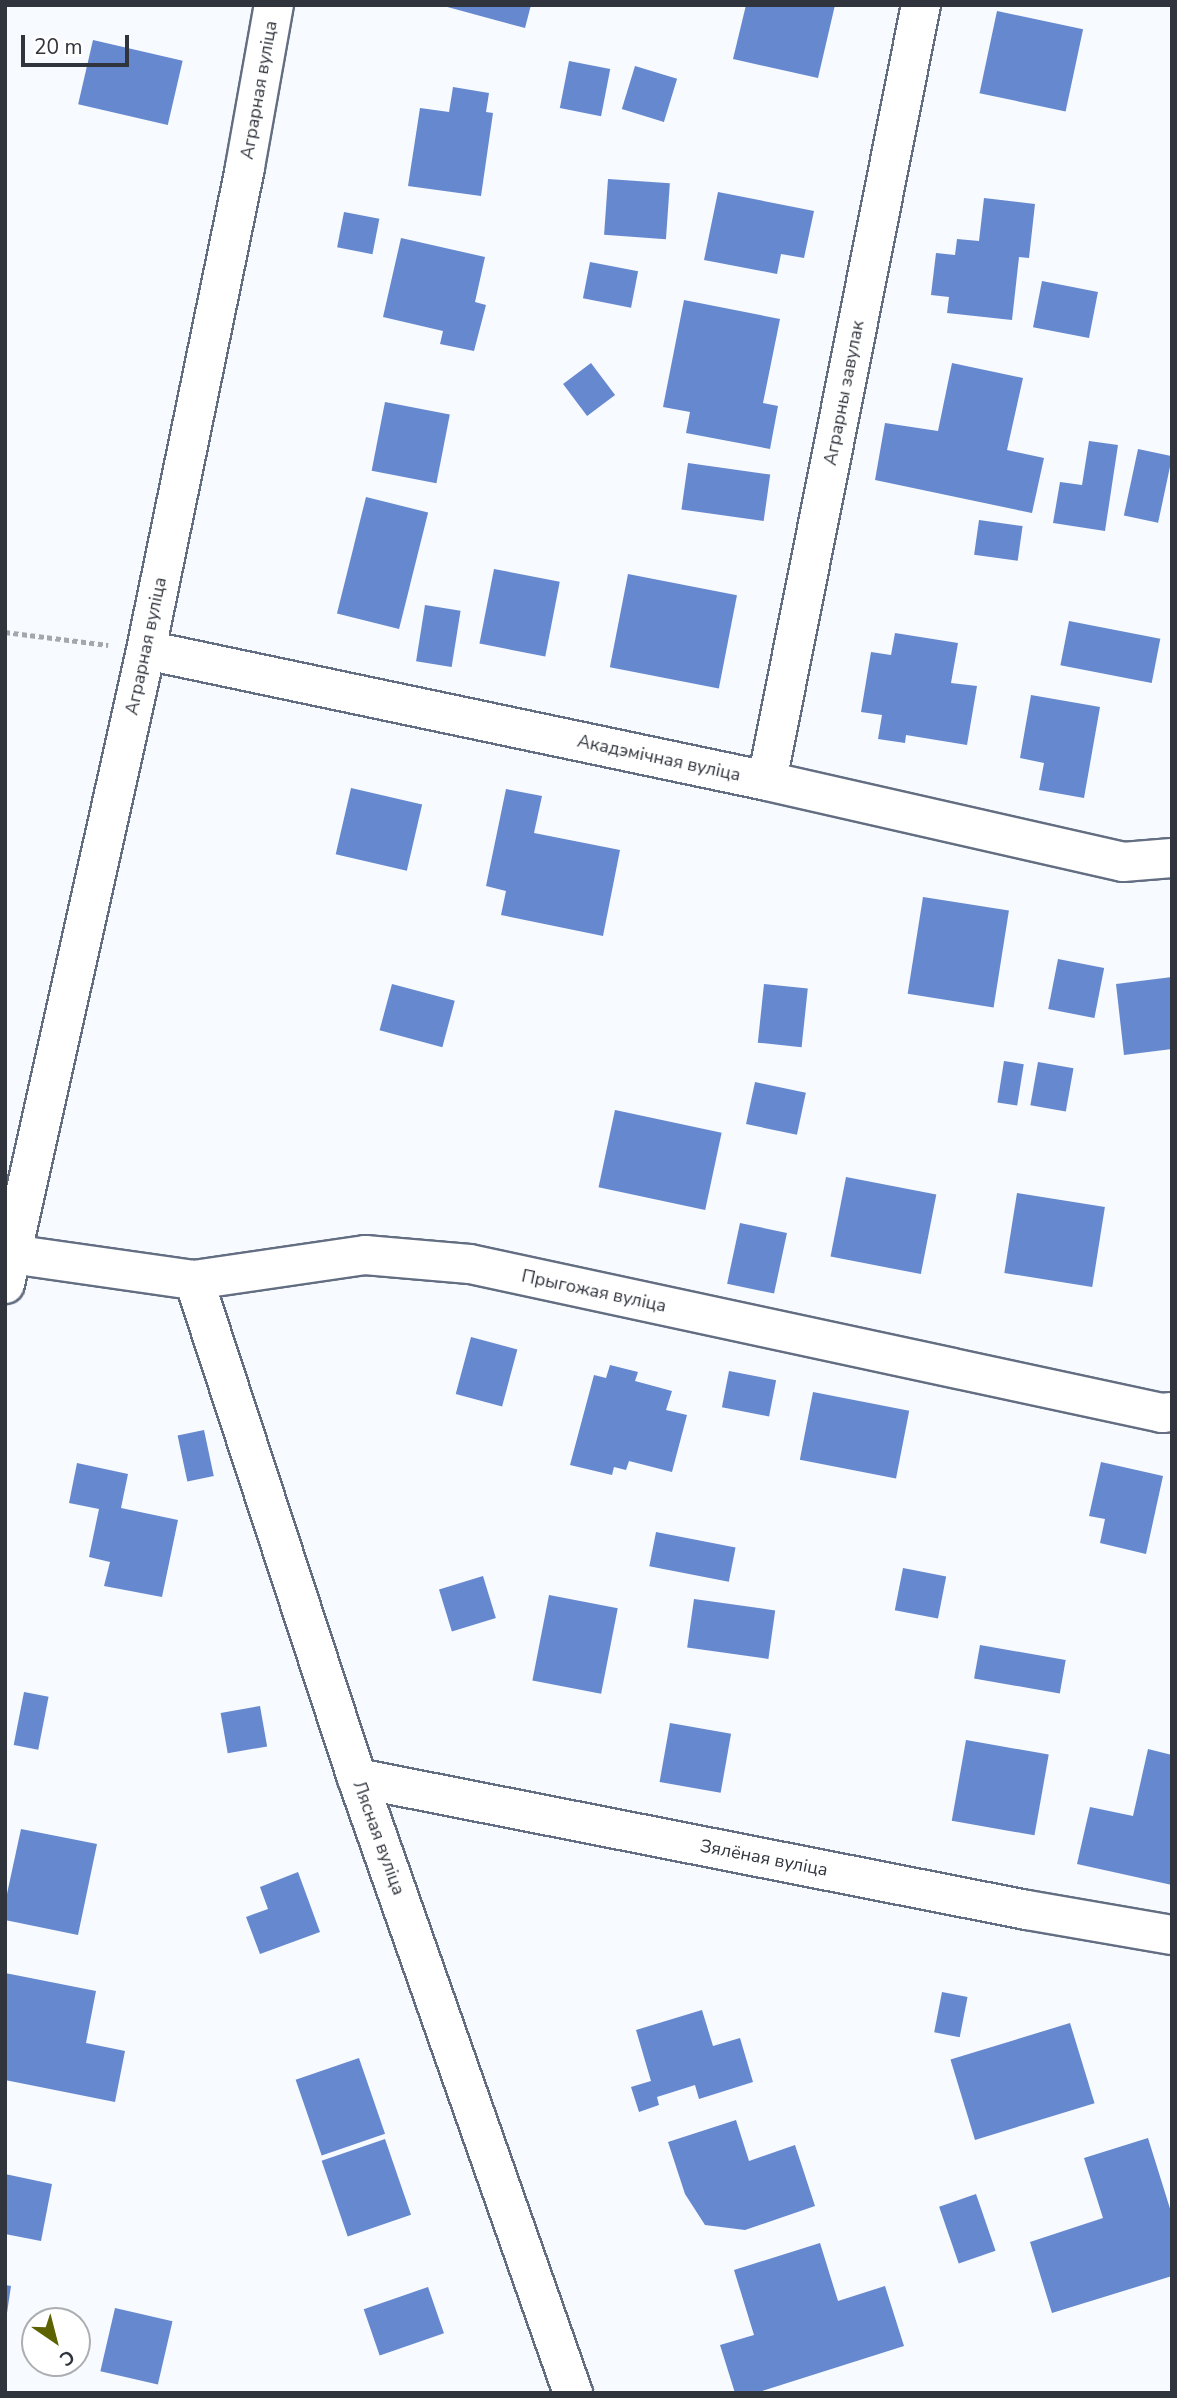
<!DOCTYPE html>
<meta charset="utf-8">
<style>
body{margin:0}
#map{position:relative;width:1177px;height:2398px;overflow:hidden;background:#f7fafe;font-family:"Nunito Sans",sans-serif}
div>[style]{position:absolute}
.building>*{inset:0;background:#6688cf;transform-origin:0 0}
.path>*{height:4.5px;margin-top:-2.25px;transform-origin:0;background:repeating-linear-gradient(90deg,#a4a7ad 0 5px,transparent 0 8.5px)}
.roads{filter:drop-shadow(2px 0 #636e82) drop-shadow(-2px 0 #636e82) drop-shadow(0 2px #636e82) drop-shadow(0 -2px #636e82)}
.street>*{height:38px;margin:-19px;padding:0 19px;transform-origin:19px;border-radius:19px;background:#fff}
.secondary>*{height:38px;margin:-19px;padding:0 19px;transform-origin:19px;border-radius:19px;background:#fff}
span{translate:-50% -50%;white-space:nowrap;text-align:center;line-height:1.15;-webkit-text-stroke:5px #fff;paint-order:stroke}
.street-label{font-size:18px;color:#30343d}
.frame{position:absolute;inset:0;border:7px solid #30343d;pointer-events:none}
.north{position:absolute;left:21px;top:2307px;width:70px;height:70px;box-sizing:border-box;background:#fff;border:2px solid #acaeb1;border-radius:50%;rotate:145deg;font-size:19px;font-weight:700;line-height:28px;text-align:center;color:#30343d}
.north::after{content:'';display:block;margin:auto;width:24px;height:32px;background:#5d6300;clip-path:polygon(50% 0,100% 100%,50% 72%,0 100%)}
.scale{position:absolute;left:21px;top:35px;width:108px;height:32px;box-sizing:border-box;border:4px solid #30343d;border-top:0;padding-left:9px;font-size:21px;line-height:24px;white-space:nowrap;color:#30343d;-webkit-text-stroke:5px #fff;paint-order:stroke}
</style>
<div id="map">
<div class="building">
<i style="clip-path:polygon(440px 5px,531px 5px,525px 28px)"></i>
<i style="clip-path:polygon(746px 5px,835px 5px,818px 78px,733px 59px)"></i>
<i style="left:997px;top:11px;width:88px;height:84px;rotate:12deg"></i>
<i style="left:93px;top:40px;width:92px;height:66px;rotate:13deg"></i>
<i style="left:569px;top:61px;width:42px;height:48px;rotate:11deg"></i>
<i style="left:635px;top:66px;width:44px;height:45px;rotate:17deg"></i>
<i style="clip-path:polygon(453px 87px,489px 93px,486px 112px,493px 113px,481px 196px,408px 186px,420px 108px,449px 112px)"></i>
<i style="left:608px;top:179px;width:62px;height:56px;rotate:4deg"></i>
<i style="clip-path:polygon(718px 192px,814px 211px,804px 258px,781px 254px,777px 274px,704px 260px)"></i>
<i style="clip-path:polygon(984px 198px,1035px 204px,1029px 258px,1019px 257px,1012px 320px,947px 313px,949px 297px,931px 295px,936px 253px,955px 255px,957px 239px,979px 241px)"></i>
<i style="left:344px;top:212px;width:36px;height:36px;rotate:11deg"></i>
<i style="clip-path:polygon(401px 238px,485px 257px,475px 302px,486px 305px,474px 351px,440px 344px,443px 331px,383px 317px)"></i>
<i style="left:590px;top:262px;width:49px;height:37px;rotate:11deg"></i>
<i style="left:1042px;top:281px;width:57px;height:47px;rotate:11deg"></i>
<i style="clip-path:polygon(684px 300px,780px 319px,763px 403px,778px 406px,770px 449px,686px 433px,690px 412px,663px 407px)"></i>
<i style="left:591px;top:363px;width:40px;height:35px;rotate:53deg"></i>
<i style="clip-path:polygon(952px 363px,1023px 378px,1007px 450px,1044px 458px,1032px 513px,875px 480px,885px 423px,938px 431px)"></i>
<i style="left:385px;top:402px;width:66px;height:70px;rotate:11deg"></i>
<i style="clip-path:polygon(1089px 441px,1118px 445px,1105px 531px,1053px 523px,1060px 482px,1082px 485px)"></i>
<i style="left:1138px;top:449px;width:35px;height:68px;rotate:12deg"></i>
<i style="left:688px;top:463px;width:83px;height:47px;rotate:8deg"></i>
<i style="left:366px;top:497px;width:64px;height:120px;rotate:14deg"></i>
<i style="left:979px;top:520px;width:44px;height:35px;rotate:8deg"></i>
<i style="left:494px;top:569px;width:67px;height:76px;rotate:11deg"></i>
<i style="left:628px;top:574px;width:111px;height:95px;rotate:11deg"></i>
<i style="left:425px;top:605px;width:36px;height:57px;rotate:9deg"></i>
<i style="left:1069px;top:621px;width:93px;height:45px;rotate:11deg"></i>
<i style="clip-path:polygon(895px 633px,958px 643px,951px 683px,977px 686px,967px 745px,906px 735px,905px 743px,878px 739px,882px 715px,861px 712px,871px 652px,891px 655px)"></i>
<i style="clip-path:polygon(1031px 695px,1100px 707px,1084px 798px,1039px 790px,1044px 763px,1020px 758px)"></i>
<i style="left:351px;top:788px;width:73px;height:68px;rotate:13deg"></i>
<i style="clip-path:polygon(506px 789px,542px 796px,534px 833px,620px 850px,603px 936px,501px 915px,506px 891px,486px 886px)"></i>
<i style="left:923px;top:897px;width:87px;height:98px;rotate:9deg"></i>
<i style="left:1058px;top:959px;width:47px;height:51px;rotate:11deg"></i>
<i style="clip-path:polygon(1172px 977px,1172px 1049px,1124px 1055px,1116px 984px)"></i>
<i style="left:392px;top:984px;width:65px;height:48px;rotate:15deg"></i>
<i style="left:764px;top:984px;width:44px;height:59px;rotate:6deg"></i>
<i style="left:1004px;top:1061px;width:20px;height:42px;rotate:9deg"></i>
<i style="left:1038px;top:1062px;width:36px;height:44px;rotate:10deg"></i>
<i style="left:755px;top:1082px;width:52px;height:43px;rotate:12deg"></i>
<i style="left:615px;top:1110px;width:109px;height:79px;rotate:12deg"></i>
<i style="left:846px;top:1177px;width:92px;height:81px;rotate:11deg"></i>
<i style="left:1017px;top:1193px;width:89px;height:81px;rotate:9deg"></i>
<i style="left:740px;top:1223px;width:48px;height:62px;rotate:12deg"></i>
<i style="left:471px;top:1337px;width:48px;height:59px;rotate:15deg"></i>
<i style="clip-path:polygon(610px 1365px,638px 1372px,635px 1381px,672px 1391px,666px 1410px,687px 1415px,672px 1472px,629px 1461px,626px 1470px,614px 1467px,612px 1475px,570px 1465px,594px 1375px,606px 1378px)"></i>
<i style="left:729px;top:1371px;width:48px;height:37px;rotate:11deg"></i>
<i style="left:813px;top:1392px;width:98px;height:69px;rotate:11deg"></i>
<i style="left:204px;top:1430px;width:47px;height:27px;rotate:78deg"></i>
<i style="clip-path:polygon(1101px 1462px,1163px 1476px,1146px 1554px,1100px 1543px,1105px 1519px,1089px 1516px)"></i>
<i style="clip-path:polygon(77px 1463px,128px 1474px,121px 1508px,178px 1520px,162px 1597px,104px 1586px,110px 1562px,89px 1557px,99px 1509px,69px 1503px)"></i>
<i style="left:656px;top:1532px;width:81px;height:35px;rotate:11deg"></i>
<i style="left:903px;top:1568px;width:44px;height:43px;rotate:11deg"></i>
<i style="left:483px;top:1576px;width:44px;height:46px;rotate:73deg"></i>
<i style="left:549px;top:1595px;width:70px;height:87px;rotate:11deg"></i>
<i style="left:694px;top:1599px;width:82px;height:49px;rotate:8deg"></i>
<i style="left:980px;top:1645px;width:87px;height:34px;rotate:10deg"></i>
<i style="left:24px;top:1692px;width:25px;height:54px;rotate:11deg"></i>
<i style="left:260px;top:1706px;width:41px;height:40px;rotate:80deg"></i>
<i style="left:670px;top:1723px;width:62px;height:60px;rotate:10deg"></i>
<i style="left:966px;top:1740px;width:84px;height:82px;rotate:10deg"></i>
<i style="clip-path:polygon(1148px 1749px,1172px 1755px,1172px 1885px,1077px 1864px,1090px 1807px,1133px 1816px)"></i>
<i style="clip-path:polygon(21px 1829px,97px 1844px,78px 1935px,5px 1920px,5px 1903px)"></i>
<i style="clip-path:polygon(298px 1872px,320px 1932px,260px 1954px,246px 1917px,268px 1909px,260px 1887px)"></i>
<i style="clip-path:polygon(5px 1973px,96px 1991px,86px 2043px,125px 2051px,115px 2102px,5px 2080px)"></i>
<i style="left:942px;top:1992px;width:26px;height:41px;rotate:11deg"></i>
<i style="clip-path:polygon(702px 2010px,713px 2046px,740px 2038px,753px 2082px,699px 2099px,695px 2085px,657px 2097px,659px 2105px,639px 2112px,631px 2087px,651px 2081px,636px 2030px)"></i>
<i style="left:1070px;top:2023px;width:84px;height:125px;rotate:73deg"></i>
<i style="left:359px;top:2058px;width:80px;height:67px;rotate:71deg"></i>
<i style="clip-path:polygon(736px 2120px,749px 2161px,795px 2145px,815px 2206px,745px 2230px,705px 2225px,685px 2194px,668px 2142px)"></i>
<i style="clip-path:polygon(1148px 2138px,1172px 2215px,1172px 2276px,1052px 2313px,1030px 2242px,1103px 2218px,1084px 2158px)"></i>
<i style="left:385px;top:2139px;width:80px;height:67px;rotate:71deg"></i>
<i style="clip-path:polygon(5px 2174px,52px 2184px,41px 2241px,5px 2234px)"></i>
<i style="left:976px;top:2194px;width:60px;height:39px;rotate:71deg"></i>
<i style="clip-path:polygon(820px 2243px,838px 2301px,885px 2286px,904px 2346px,756px 2393px,735px 2393px,720px 2345px,754px 2335px,734px 2270px)"></i>
<i style="clip-path:polygon(5px 2285px,11px 2286px,7px 2313px,5px 2313px)"></i>
<i style="left:428px;top:2287px;width:49px;height:68px;rotate:71deg"></i>
<i style="left:115px;top:2308px;width:59px;height:65px;rotate:13deg"></i>
</div>
<div class="path">
<i style="left:5px;top:632px;width:104px;rotate:7.2deg"></i>
</div>
<div class="roads">
<div class="street">
<i style="left:146px;top:650px;width:635px;rotate:11.91deg"></i>
<i style="left:767px;top:781px;width:365px;rotate:12.8deg"></i>
<i style="left:1123px;top:862px;width:49px;rotate:-4.7deg"></i>
<i style="left:767px;top:781px;width:791px;rotate:-78.78deg"></i>
<i style="left:11px;top:1254px;width:185px;rotate:8.1deg"></i>
<i style="left:194px;top:1280px;width:173px;rotate:-8.3deg"></i>
<i style="left:365px;top:1255px;width:105px;rotate:4.9deg"></i>
<i style="left:470px;top:1264px;width:708px;rotate:12.15deg"></i>
<i style="left:1162px;top:1413px;width:10px;rotate:-6deg"></i>
<i style="left:194px;top:1280px;width:524px;rotate:71.88deg"></i>
<i style="left:357px;top:1778px;width:652px;rotate:70.65deg"></i>
<i style="left:357px;top:1778px;width:683px;rotate:11.15deg"></i>
<i style="left:1027px;top:1910px;width:147px;rotate:9.8deg"></i>
</div>
<div class="secondary">
<i style="left:5px;top:1284px;width:649px;rotate:-77.46deg"></i>
<i style="left:146px;top:650px;width:493px;rotate:-78.4deg"></i>
<i style="left:245px;top:167px;width:165px;rotate:-79.9deg"></i>
</div>
</div>
<div class="street-label">
<span style="left:259px;top:90px;rotate:-80deg">Аграрная вуліца</span>
<span style="left:844px;top:393px;rotate:-79deg">Аграрны завулак</span>
<span style="left:146px;top:646px;rotate:-78deg">Аграрная вуліца</span>
<span style="left:659px;top:758px;rotate:12deg">Акадэмічная вуліца</span>
<span style="left:594px;top:1291px;rotate:12deg">Прыгожая вуліца</span>
<span style="left:379px;top:1838px;rotate:70deg">Лясная вуліца</span>
<span style="left:764px;top:1858px;rotate:11deg">Зялёная вуліца</span>
</div>
<div class="frame"></div>
<div class="north">С</div>
<div class="scale">20 m</div>
</div>
